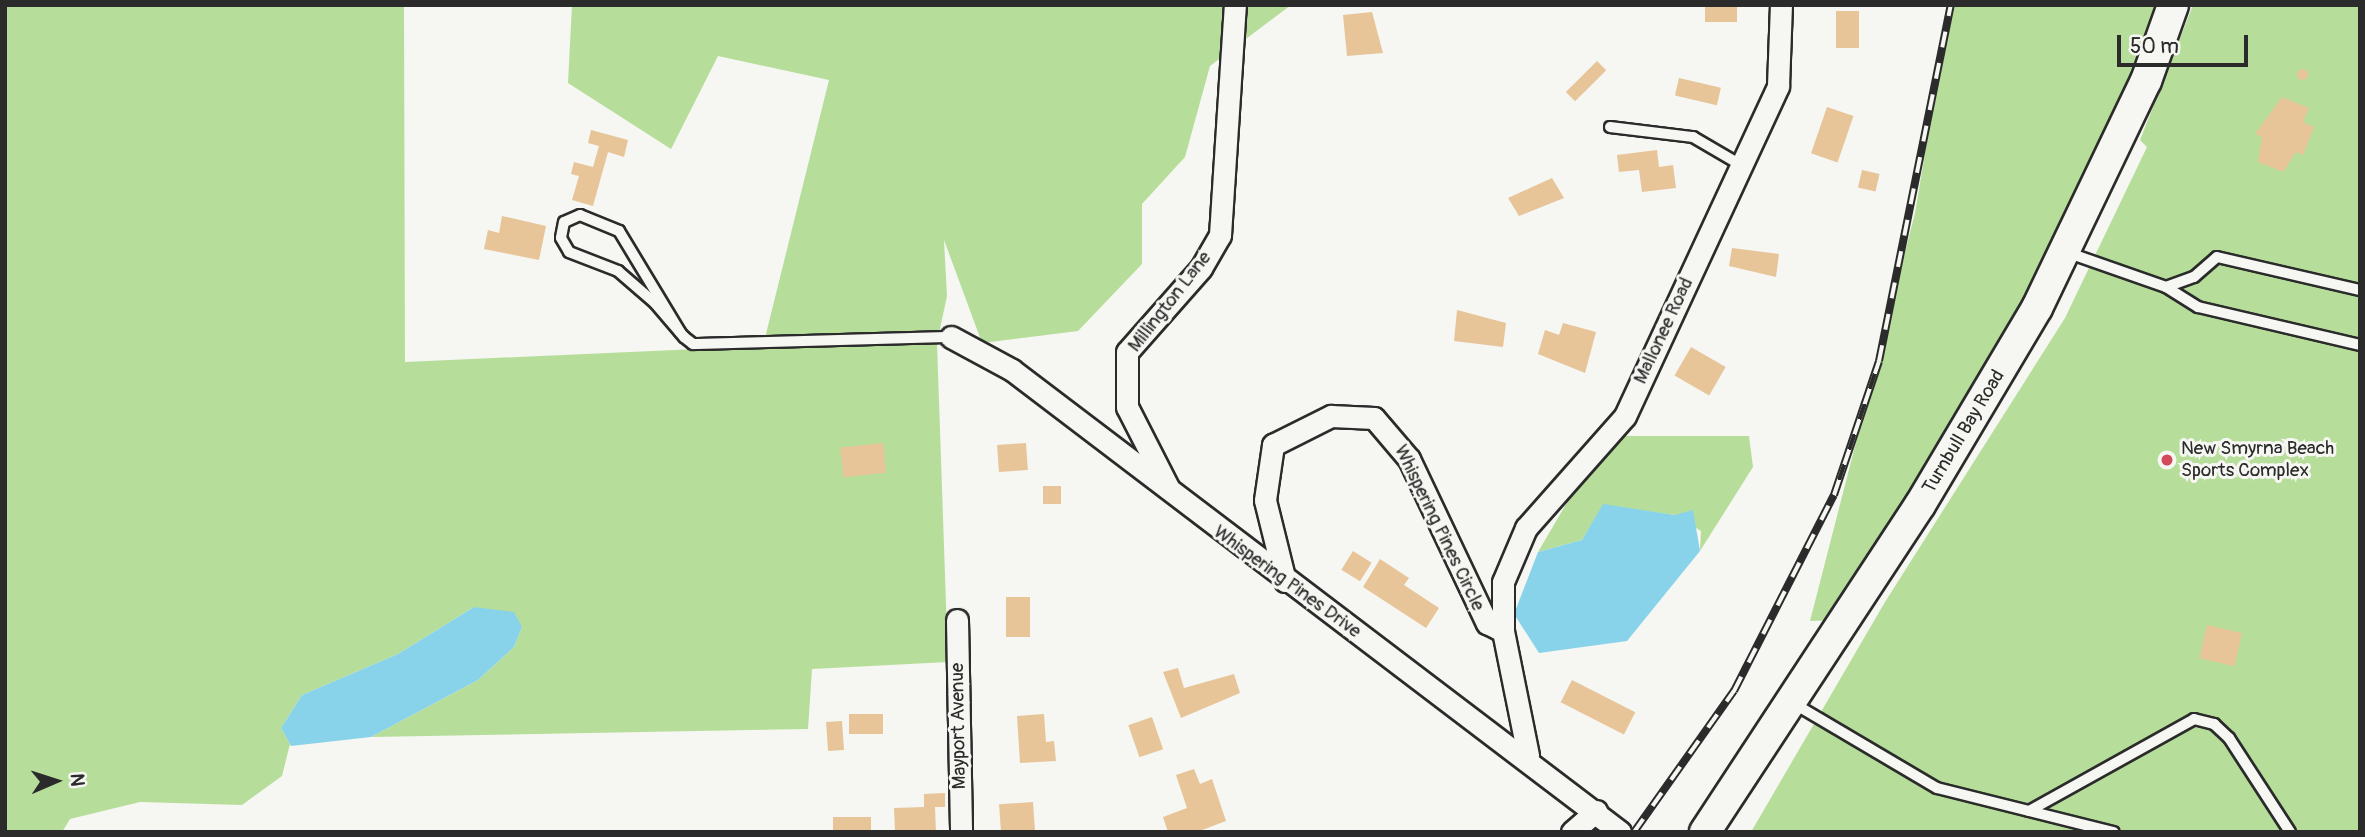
<!DOCTYPE html>
<style>
body{margin:0}
#map{position:relative;width:2365px;height:837px;overflow:hidden;background:#f6f6f2;font-family:Pangolin,sans-serif}
div>[style]{position:absolute}
.green>*{inset:0;background:#b6de9a}
.water>*{inset:0;background:#89d3ea}
.building>*{inset:0;background:#e7c599;transform-origin:0 0}
.round{border-radius:50%}
.roads{filter:drop-shadow(2px 0 #2b2b2b) drop-shadow(-2px 0 #2b2b2b) drop-shadow(0 2px #2b2b2b) drop-shadow(0 -2px #2b2b2b)}
.lane>*{height:10px;margin:-5px;padding:0 5px;transform-origin:5px;border-radius:5px;background:#f6f6f2}
.street>*{height:21px;margin:-10.5px;padding:0 10.5px;transform-origin:10.5px;border-radius:10.5px;background:#f6f6f2}
.secondary>*{height:30px;margin:-15px;padding:0 15px;transform-origin:15px;border-radius:15px;background:#f6f6f2}
.rail>*{height:8px;margin-top:-4px;transform-origin:0;background:repeating-linear-gradient(90deg,#f6f6f2 0 16px,#2b2b2b 0 32px);box-sizing:border-box;border-block:2px solid #2b2b2b}
.dots>*{width:19px;height:19px;translate:-50% -50%;box-sizing:border-box;border:4px solid #f6f6f2;border-radius:50%}
span{translate:-50% -50%;white-space:nowrap;text-align:center;line-height:1.15;-webkit-text-stroke:6px #f6f6f2;paint-order:stroke}
.street-label{font-size:19px;color:#2b2b2b}
.poi-label{font-size:19px;color:#2b2b2b}
.left{translate:0 -50%;text-align:left}
.frame{position:absolute;inset:0;border:7px solid #2b2b2b;pointer-events:none}
.north{position:absolute;left:21px;top:746px;width:70px;height:70px;-webkit-text-stroke:5px #f6f6f2;paint-order:stroke;rotate:87deg;font-size:19px;font-weight:700;line-height:28px;text-align:center;color:#2b2b2b}
.north::after{content:'';display:block;margin:auto;width:24px;height:32px;background:#2b2b2b;clip-path:polygon(50% 0,100% 100%,50% 72%,0 100%)}
.scale{position:absolute;left:2117px;top:35px;width:131px;height:32px;box-sizing:border-box;border:4px solid #2b2b2b;border-top:0;padding-left:9px;font-size:21px;line-height:24px;white-space:nowrap;color:#2b2b2b;-webkit-text-stroke:5px #f6f6f2;paint-order:stroke}
</style>
<div id="map">
<div class="green">
<i style="clip-path:polygon(5px 5px,404px 5px,405px 362px,763px 346px,829px 80px,718px 56px,671px 149px,568px 83px,572px 5px,1291px 5px,1210px 66px,1185px 157px,1142px 204px,1142px 264px,1078px 331px,982px 343px,944px 240px,947px 296px,937px 343px,948px 662px,812px 669px,808px 729px,371px 737px,478px 680px,514px 647px,522px 627px,474px 607px,398px 654px,302px 695px,281px 728px,290px 744px,282px 776px,242px 805px,140px 802px,70px 819px,62px 832px,5px 832px)"></i>
<i style="clip-path:polygon(1950px 5px,2159px 5px,2110px 135px,2054px 255px,1835px 620px,1810px 621px,1915px 213px)"></i>
<i style="clip-path:polygon(2193px 5px,2360px 5px,2360px 832px,1751px 832px,1885px 602px,2065px 318px,2147px 147px,2140px 140px)"></i>
<i style="clip-path:polygon(1606px 436px,1749px 436px,1753px 467px,1700px 551px,1701px 531px,1675px 515px,1603px 505px,1582px 540px,1538px 552px)"></i>
</div>
<div class="water">
<i style="clip-path:polygon(1603px 504px,1675px 515px,1693px 510px,1700px 551px,1627px 641px,1539px 653px,1514px 614px,1538px 552px,1582px 540px)"></i>
<i style="clip-path:polygon(474px 607px,514px 612px,522px 627px,514px 647px,478px 680px,371px 737px,291px 746px,281px 728px,302px 695px,398px 654px)"></i>
</div>
<div class="building">
<i style="left:1705px;top:5px;width:32px;height:17px"></i>
<i style="left:1836px;top:11px;width:23px;height:37px"></i>
<i style="clip-path:polygon(1372px 12px,1383px 53px,1347px 56px,1343px 15px)"></i>
<i style="left:1597px;top:61px;width:13px;height:44px;rotate:45deg"></i>
<i class="round" style="left:2296.5px;top:68.5px;width:11px;height:11px"></i>
<i style="left:1679px;top:78px;width:43px;height:18px;rotate:13deg"></i>
<i style="clip-path:polygon(2282px 97px,2309px 108px,2303px 122px,2314px 127px,2303px 155px,2296px 152px,2283px 172px,2258px 162px,2262px 137px,2255px 134px)"></i>
<i style="left:1827px;top:107px;width:28px;height:49px;rotate:19deg"></i>
<i style="clip-path:polygon(591px 130px,628px 140px,624px 157px,608px 152px,593px 206px,572px 200px,579px 176px,571px 174px,574px 162px,593px 167px,599px 146px,588px 143px)"></i>
<i style="clip-path:polygon(1657px 150px,1659px 167px,1673px 165px,1676px 188px,1642px 192px,1639px 170px,1619px 172px,1617px 155px)"></i>
<i style="left:1862px;top:170px;width:18px;height:18px;rotate:13deg"></i>
<i style="clip-path:polygon(1552px 178px,1564px 198px,1519px 216px,1508px 198px)"></i>
<i style="clip-path:polygon(502px 216px,546px 226px,539px 260px,484px 249px,488px 230px,499px 233px)"></i>
<i style="clip-path:polygon(1732px 248px,1779px 254px,1776px 277px,1729px 266px)"></i>
<i style="clip-path:polygon(1457px 310px,1506px 323px,1503px 347px,1454px 341px)"></i>
<i style="clip-path:polygon(1563px 323px,1596px 332px,1585px 373px,1538px 354px,1545px 330px,1559px 335px)"></i>
<i style="left:1691px;top:347px;width:40px;height:33px;rotate:30deg"></i>
<i style="left:883px;top:443px;width:30px;height:43px;rotate:84deg"></i>
<i style="left:1026px;top:443px;width:27px;height:29px;rotate:86deg"></i>
<i style="left:1043px;top:486px;width:18px;height:18px"></i>
<i style="left:1353px;top:551px;width:22px;height:22px;rotate:32deg"></i>
<i style="clip-path:polygon(1380px 559px,1409px 578px,1404px 585px,1439px 608px,1426px 628px,1363px 587px)"></i>
<i style="left:1006px;top:597px;width:24px;height:40px"></i>
<i style="left:2207px;top:625px;width:36px;height:34px;rotate:13deg"></i>
<i style="clip-path:polygon(1178px 668px,1184px 688px,1234px 674px,1240px 693px,1181px 718px,1163px 672px)"></i>
<i style="left:1572px;top:680px;width:71px;height:25px;rotate:27deg"></i>
<i style="left:883px;top:714px;width:20px;height:34px;rotate:90deg"></i>
<i style="clip-path:polygon(1044px 714px,1046px 742px,1054px 741px,1056px 761px,1020px 763px,1017px 716px)"></i>
<i style="left:1152px;top:717px;width:34px;height:25px;rotate:71deg"></i>
<i style="left:842px;top:721px;width:29px;height:16px;rotate:86deg"></i>
<i style="clip-path:polygon(1194px 769px,1200px 784px,1212px 779px,1226px 821px,1197px 832px,1168px 832px,1163px 817px,1187px 808px,1176px 775px)"></i>
<i style="clip-path:polygon(945px 793px,945px 807px,935px 807px,936px 832px,895px 832px,894px 808px,924px 807px,924px 794px)"></i>
<i style="left:1033px;top:802px;width:29px;height:34px;rotate:86deg"></i>
<i style="left:871px;top:817px;width:15px;height:38px;rotate:90deg"></i>
</div>
<div class="roads">
<div class="lane">
<i style="left:1610px;top:127px;width:84px;rotate:6.9deg"></i>
<i style="left:1693px;top:137px;width:56px;rotate:30.3deg"></i>
<i style="left:2066px;top:252px;width:106px;rotate:19.3deg"></i>
<i style="left:2166px;top:287px;width:38px;rotate:32deg"></i>
<i style="left:2198px;top:307px;width:166px;rotate:13.2deg"></i>
<i style="left:2166px;top:287px;width:30px;rotate:-20deg"></i>
<i style="left:2194px;top:277px;width:30px;rotate:-41deg"></i>
<i style="left:2217px;top:257px;width:147px;rotate:13deg"></i>
<i style="left:680px;top:332px;width:118px;rotate:-121.1deg"></i>
<i style="left:619px;top:231px;width:42px;rotate:-157.7deg"></i>
<i style="left:580px;top:215px;width:17px;rotate:156deg"></i>
<i style="left:564px;top:222px;width:16px;rotate:101deg"></i>
<i style="left:561px;top:238px;width:16px;rotate:60deg"></i>
<i style="left:569px;top:252px;width:53px;rotate:21.2deg"></i>
<i style="left:618px;top:271px;width:49px;rotate:40.9deg"></i>
<i style="left:655px;top:303px;width:45px;rotate:49.5deg"></i>
<i style="left:684px;top:337px;width:11px;rotate:38deg"></i>
<i style="left:693px;top:344px;width:258px;rotate:-1.6deg"></i>
<i style="left:1793px;top:703px;width:167px;rotate:30.6deg"></i>
<i style="left:1937px;top:788px;width:182px;rotate:14deg"></i>
<i style="left:2029px;top:811px;width:189px;rotate:-29.1deg"></i>
<i style="left:2194px;top:719px;width:21px;rotate:14deg"></i>
<i style="left:2214px;top:724px;width:21px;rotate:43deg"></i>
<i style="left:2229px;top:738px;width:112px;rotate:57deg"></i>
</div>
<div class="street">
<i style="left:951px;top:337px;width:69px;rotate:28.4deg"></i>
<i style="left:1012px;top:370px;width:764px;rotate:37.23deg"></i>
<i style="left:1168px;top:487px;width:90px;rotate:-117.1deg"></i>
<i style="left:1127px;top:407px;width:55px;rotate:-90deg"></i>
<i style="left:1127px;top:352px;width:112px;rotate:-48.6deg"></i>
<i style="left:1201px;top:268px;width:38px;rotate:-60deg"></i>
<i style="left:1220px;top:235px;width:230px;rotate:-86.3deg"></i>
<i style="left:1285px;top:581px;width:83px;rotate:-103.9deg"></i>
<i style="left:1265px;top:500px;width:56px;rotate:-81.7deg"></i>
<i style="left:1273px;top:445px;width:65px;rotate:-26.6deg"></i>
<i style="left:1331px;top:416px;width:43px;rotate:2.7deg"></i>
<i style="left:1374px;top:418px;width:54px;rotate:49.5deg"></i>
<i style="left:1409px;top:459px;width:182px;rotate:64.6deg"></i>
<i style="left:1487px;top:623px;width:18px;rotate:27deg"></i>
<i style="left:957px;top:620px;width:212px;rotate:88.9deg"></i>
<i style="left:1528px;top:755px;width:126px;rotate:-101.4deg"></i>
<i style="left:1503px;top:631px;width:49px;rotate:-90deg"></i>
<i style="left:1503px;top:582px;width:59px;rotate:-66.9deg"></i>
<i style="left:1526px;top:528px;width:149px;rotate:-48.5deg"></i>
<i style="left:1625px;top:416px;width:364px;rotate:-65.1deg"></i>
<i style="left:1778px;top:86px;width:81px;rotate:-87.9deg"></i>
<i style="left:1572px;top:832px;width:32px;rotate:-41deg"></i>
</div>
<div class="secondary">
<i style="left:1705px;top:832px;width:391px;rotate:-56.7deg"></i>
<i style="left:1920px;top:505px;width:229px;rotate:-59.3deg"></i>
<i style="left:2037px;top:308px;width:252px;rotate:-64.4deg"></i>
<i style="left:2146px;top:81px;width:81px;rotate:-70.4deg"></i>
</div>
</div>
<div class="rail">
<i style="left:1634px;top:832px;width:173px;rotate:-54.7deg"></i>
<i style="left:1734px;top:691px;width:220px;rotate:-63deg"></i>
<i style="left:1834px;top:495px;width:141px;rotate:-71.4deg"></i>
<i style="left:1879px;top:361px;width:363px;rotate:-78.6deg"></i>
</div>
<div class="dots">
<i style="left:2167px;top:460px;background:#d1495b"></i>
</div>
<div class="street-label">
<span style="left:1170px;top:302px;rotate:-52deg">Millington Lane</span>
<span style="left:1664px;top:331px;rotate:-65deg">Mallonee Road</span>
<span style="left:1964px;top:432px;rotate:-59deg">Turnbull Bay Road</span>
<span style="left:1439px;top:528px;rotate:64deg">Whispering Pines Circle</span>
<span style="left:1287px;top:582px;rotate:36deg">Whispering Pines Drive</span>
<span style="left:959px;top:726px;rotate:-91deg">Mayport Avenue</span>
</div>
<div class="poi-label">
<span class="left" style="left:2181px;top:460px">New Smyrna Beach<br>Sports Complex</span>
</div>
<div class="frame"></div>
<div class="north">N</div>
<div class="scale">50 m</div>
</div>
